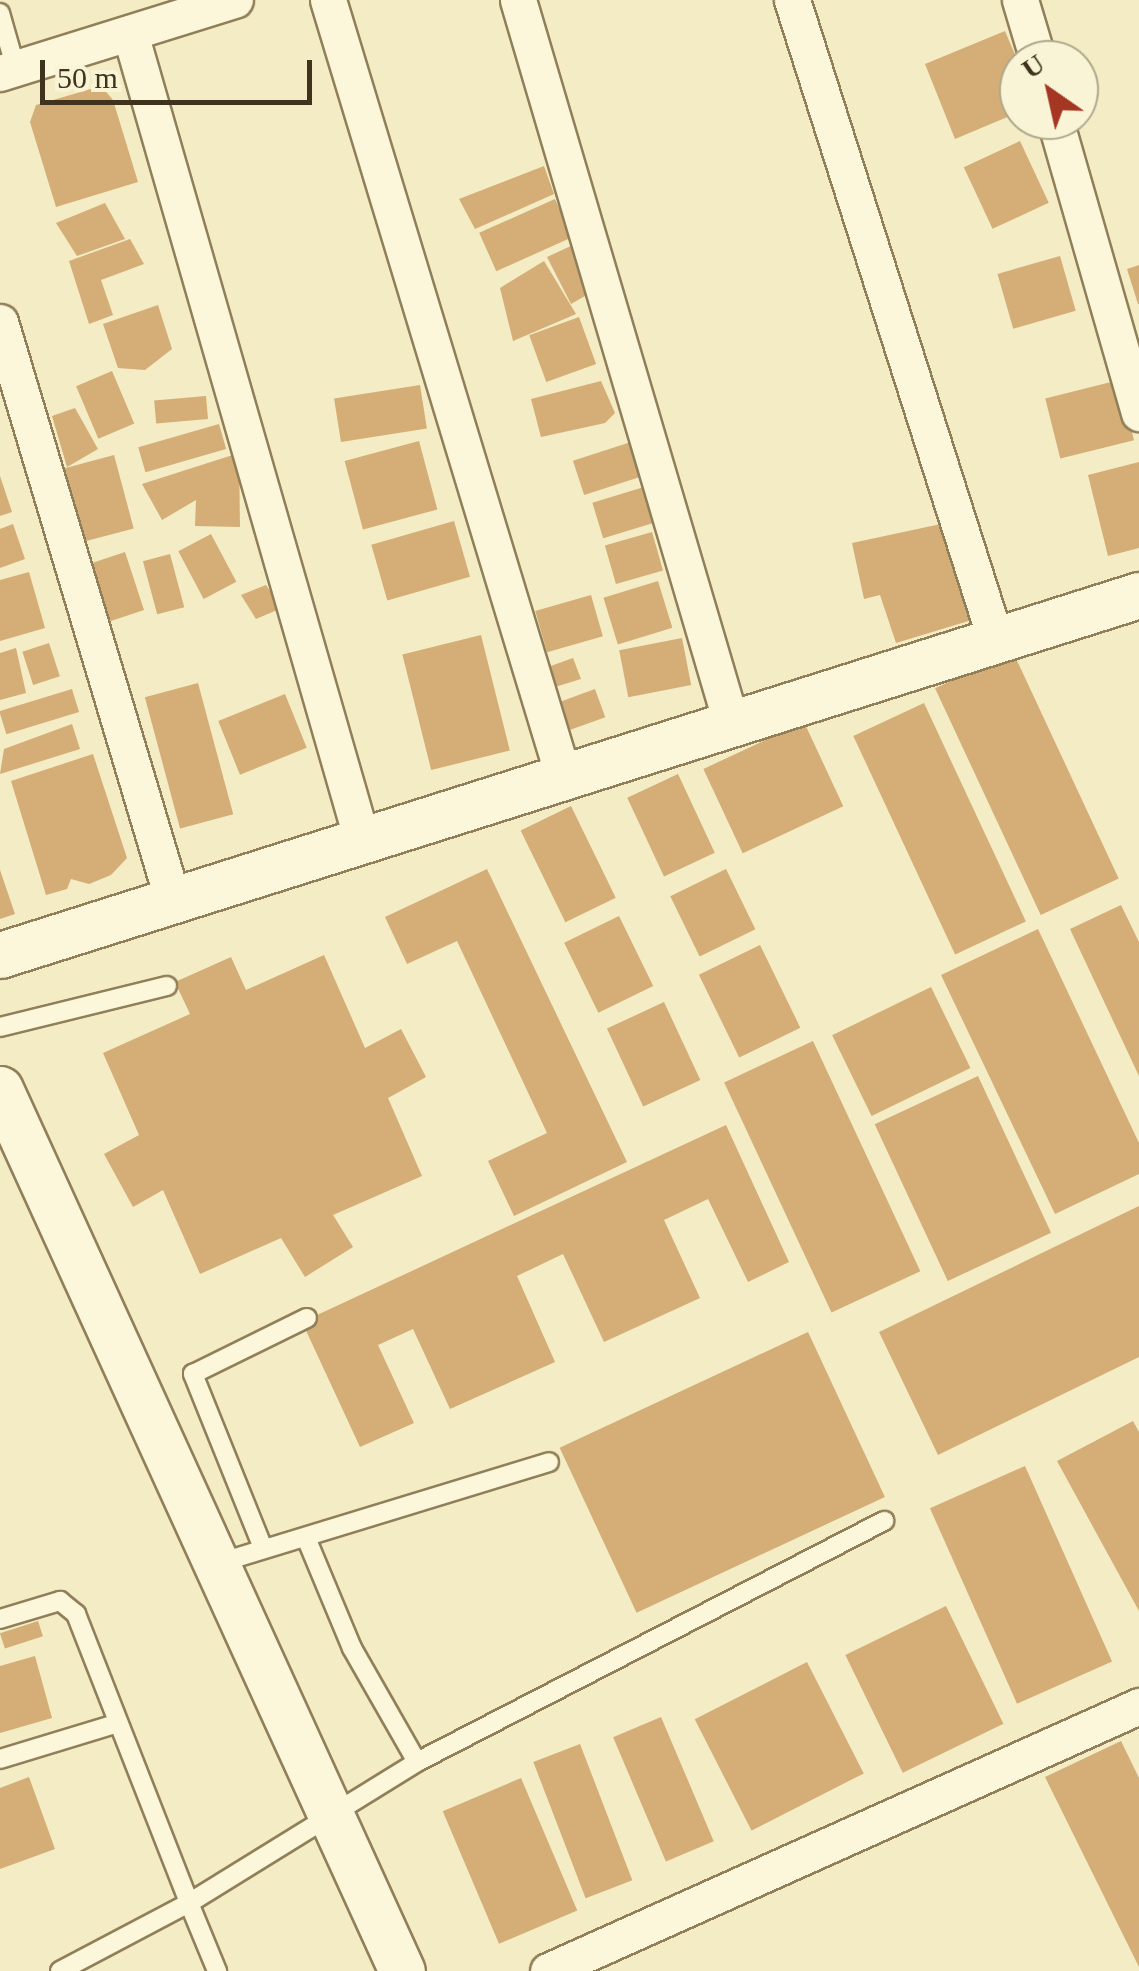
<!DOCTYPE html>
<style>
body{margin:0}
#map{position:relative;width:1139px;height:1971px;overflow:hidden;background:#f3ecc5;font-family:Georgia,serif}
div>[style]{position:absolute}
.building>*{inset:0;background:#d4ad77;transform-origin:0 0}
.roads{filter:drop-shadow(2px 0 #907f59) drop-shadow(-2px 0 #907f59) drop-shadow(0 2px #907f59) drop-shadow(0 -2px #907f59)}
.service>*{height:18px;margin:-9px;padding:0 9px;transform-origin:9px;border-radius:9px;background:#fcf7da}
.minor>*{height:35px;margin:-17.5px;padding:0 17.5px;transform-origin:17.5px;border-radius:17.5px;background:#fcf7da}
.tertiary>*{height:45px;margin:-22.5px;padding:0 22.5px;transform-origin:22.5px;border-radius:22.5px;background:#fcf7da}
span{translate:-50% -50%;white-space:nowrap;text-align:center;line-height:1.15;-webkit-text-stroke:10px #f9f4d6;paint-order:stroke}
.north{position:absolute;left:999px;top:40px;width:100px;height:100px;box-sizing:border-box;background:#f9f4d6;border:2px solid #afa78c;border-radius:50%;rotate:326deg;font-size:28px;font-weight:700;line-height:40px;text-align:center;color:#3f331e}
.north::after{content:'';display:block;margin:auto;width:35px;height:45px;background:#a53622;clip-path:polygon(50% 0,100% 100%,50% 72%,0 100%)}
.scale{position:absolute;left:40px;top:60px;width:272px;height:45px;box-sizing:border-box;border:5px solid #3f331e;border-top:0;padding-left:12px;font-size:30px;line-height:35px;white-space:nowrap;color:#3f331e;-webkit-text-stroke:8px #f9f4d6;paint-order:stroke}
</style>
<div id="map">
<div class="building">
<i style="clip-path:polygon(1005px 31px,1019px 64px,1019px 112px,955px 139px,925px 64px)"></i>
<i style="clip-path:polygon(101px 86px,113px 100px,138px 182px,56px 207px,30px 122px,36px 105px)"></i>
<i style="left:1020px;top:141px;width:68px;height:62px;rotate:65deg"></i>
<i style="clip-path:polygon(544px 166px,554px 194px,475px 229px,459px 199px)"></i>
<i style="left:555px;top:199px;width:42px;height:83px;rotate:66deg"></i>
<i style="clip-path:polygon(105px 203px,125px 239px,77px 256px,56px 223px)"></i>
<i style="clip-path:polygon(130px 239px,144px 264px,101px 280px,113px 315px,89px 324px,69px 261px)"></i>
<i style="clip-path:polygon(573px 245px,592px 292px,571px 304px,547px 257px)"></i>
<i style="left:1060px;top:256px;width:57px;height:65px;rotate:74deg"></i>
<i style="clip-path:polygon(544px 261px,576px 314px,513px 341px,500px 288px)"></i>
<i style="clip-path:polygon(1139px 265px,1139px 304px,1138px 304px,1127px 269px)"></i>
<i style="clip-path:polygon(158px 305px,172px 349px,145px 370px,118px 368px,103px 324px)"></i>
<i style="left:579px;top:317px;width:50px;height:53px;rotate:70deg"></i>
<i style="left:112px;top:371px;width:57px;height:39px;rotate:67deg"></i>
<i style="left:1119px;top:380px;width:62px;height:76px;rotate:76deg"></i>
<i style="clip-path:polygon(601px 381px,615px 413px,605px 423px,541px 437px,531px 399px)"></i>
<i style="left:420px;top:385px;width:44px;height:87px;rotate:81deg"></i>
<i style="left:206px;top:396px;width:23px;height:52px;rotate:85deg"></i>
<i style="clip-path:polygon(75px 408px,98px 449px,67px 467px,52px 416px)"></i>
<i style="left:219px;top:424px;width:26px;height:84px;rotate:74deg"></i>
<i style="left:419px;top:441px;width:71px;height:77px;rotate:75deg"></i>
<i style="left:631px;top:442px;width:36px;height:61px;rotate:72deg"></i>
<i style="clip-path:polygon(239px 453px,240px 527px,195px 526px,196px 500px,162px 520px,142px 484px)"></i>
<i style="left:114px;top:455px;width:76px;height:51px;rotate:75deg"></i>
<i style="clip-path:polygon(1139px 462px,1139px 548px,1108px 556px,1088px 475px)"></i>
<i style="clip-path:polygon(0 476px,12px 512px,0 516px)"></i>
<i style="left:644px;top:487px;width:37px;height:54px;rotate:73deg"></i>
<i style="left:454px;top:521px;width:58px;height:86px;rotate:74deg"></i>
<i style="clip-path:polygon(955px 521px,975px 619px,896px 643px,880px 595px,864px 599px,852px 543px)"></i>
<i style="clip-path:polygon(13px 524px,25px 559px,0 568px,0 529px)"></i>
<i style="left:652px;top:532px;width:40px;height:49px;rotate:74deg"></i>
<i style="left:211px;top:534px;width:54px;height:37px;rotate:62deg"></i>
<i style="clip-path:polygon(125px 552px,144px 610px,111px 621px,98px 610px,89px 576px,92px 563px)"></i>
<i style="left:170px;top:554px;width:55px;height:28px;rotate:75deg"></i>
<i style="clip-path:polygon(29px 572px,45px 628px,0 641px,0 580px)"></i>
<i style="left:658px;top:581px;width:49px;height:57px;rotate:73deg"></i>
<i style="clip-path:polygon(266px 585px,282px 608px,256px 619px,241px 595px)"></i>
<i style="left:591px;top:595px;width:43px;height:58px;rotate:74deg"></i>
<i style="left:481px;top:635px;width:119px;height:81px;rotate:76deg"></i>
<i style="left:682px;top:638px;width:48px;height:64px;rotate:79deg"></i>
<i style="left:49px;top:643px;width:35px;height:28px;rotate:72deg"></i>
<i style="clip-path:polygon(16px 648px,26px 693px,0 700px,0 653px)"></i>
<i style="left:1013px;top:652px;width:250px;height:86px;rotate:65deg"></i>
<i style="clip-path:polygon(573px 658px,581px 679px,555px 687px,545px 668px)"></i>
<i style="left:198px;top:683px;width:136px;height:55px;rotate:75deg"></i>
<i style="left:72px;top:689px;width:24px;height:76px;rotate:73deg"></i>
<i style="left:595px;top:689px;width:30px;height:37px;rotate:70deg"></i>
<i style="left:285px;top:694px;width:58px;height:72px;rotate:68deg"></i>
<i style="left:924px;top:703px;width:241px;height:78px;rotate:65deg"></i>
<i style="left:804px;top:722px;width:93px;height:111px;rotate:65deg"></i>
<i style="clip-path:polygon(72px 724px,80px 749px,0 774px,4px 749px)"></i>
<i style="clip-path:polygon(93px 754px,127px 858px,111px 875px,89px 884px,71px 879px,67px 889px,46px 895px,11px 781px)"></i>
<i style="left:678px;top:774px;width:87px;height:56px;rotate:65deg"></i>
<i style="left:571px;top:806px;width:102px;height:56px;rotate:64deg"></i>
<i style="clip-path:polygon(487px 869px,627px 1162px,514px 1216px,488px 1161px,547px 1133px,457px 941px,407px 964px,385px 917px)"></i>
<i style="left:726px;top:869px;width:67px;height:62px;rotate:64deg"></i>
<i style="clip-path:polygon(0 870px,15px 914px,0 919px)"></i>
<i style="clip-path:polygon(1121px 905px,1139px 942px,1139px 1076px,1070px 929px)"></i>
<i style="left:619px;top:916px;width:78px;height:61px;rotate:64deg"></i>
<i style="clip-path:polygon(1038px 929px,1139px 1143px,1139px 1174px,1055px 1214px,941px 975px)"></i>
<i style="left:760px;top:945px;width:92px;height:68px;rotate:64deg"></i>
<i style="clip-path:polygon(324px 955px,365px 1048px,401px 1029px,426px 1077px,388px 1098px,422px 1176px,333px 1215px,353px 1247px,305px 1277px,281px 1238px,200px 1274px,163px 1190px,133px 1207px,104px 1154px,139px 1135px,103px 1053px,190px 1014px,175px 982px,231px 957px,246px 990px)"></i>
<i style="left:931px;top:987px;width:90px;height:110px;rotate:64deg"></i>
<i style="left:664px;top:1002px;width:86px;height:63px;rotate:65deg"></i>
<i style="left:813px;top:1041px;width:254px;height:98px;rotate:65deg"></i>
<i style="left:978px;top:1076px;width:173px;height:114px;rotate:65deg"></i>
<i style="clip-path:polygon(726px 1125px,789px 1262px,748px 1282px,708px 1199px,664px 1220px,700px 1298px,604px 1342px,563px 1254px,517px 1276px,555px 1362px,450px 1409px,413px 1329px,378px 1345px,414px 1423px,360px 1447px,302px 1322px)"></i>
<i style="clip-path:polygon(1139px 1206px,1139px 1357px,938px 1455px,879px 1332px)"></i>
<i style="left:808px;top:1332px;width:182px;height:274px;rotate:65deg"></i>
<i style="clip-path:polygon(1133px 1421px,1139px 1432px,1139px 1611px,1057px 1461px)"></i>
<i style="left:1025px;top:1466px;width:214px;height:104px;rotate:66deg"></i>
<i style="left:946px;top:1606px;width:131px;height:112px;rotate:64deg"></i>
<i style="left:38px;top:1621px;width:16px;height:40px;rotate:72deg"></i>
<i style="clip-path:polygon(35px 1656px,52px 1718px,0 1733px,0 1666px)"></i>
<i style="left:807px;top:1662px;width:125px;height:126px;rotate:63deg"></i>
<i style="left:661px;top:1717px;width:135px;height:52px;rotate:67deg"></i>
<i style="clip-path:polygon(1121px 1741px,1139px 1778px,1139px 1967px,1045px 1777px)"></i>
<i style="left:580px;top:1744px;width:146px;height:50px;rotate:69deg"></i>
<i style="clip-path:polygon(29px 1777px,55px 1849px,0 1869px,0 1788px)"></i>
<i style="left:521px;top:1778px;width:144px;height:85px;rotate:67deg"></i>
</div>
<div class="roads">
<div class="service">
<i style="left:0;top:13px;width:58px;rotate:74.1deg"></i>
<i style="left:0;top:1027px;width:172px;rotate:-13.8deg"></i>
<i style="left:307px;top:1540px;width:117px;rotate:67.4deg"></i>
<i style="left:352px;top:1648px;width:131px;rotate:60.3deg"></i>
<i style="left:263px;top:1548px;width:188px;rotate:-111.9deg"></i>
<i style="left:193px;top:1374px;width:127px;rotate:-26.2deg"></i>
<i style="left:219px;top:1563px;width:345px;rotate:-17deg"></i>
<i style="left:0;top:1619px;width:63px;rotate:-16.7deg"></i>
<i style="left:60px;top:1601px;width:21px;rotate:39deg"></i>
<i style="left:76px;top:1614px;width:310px;rotate:68.6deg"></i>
<i style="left:189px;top:1903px;width:268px;rotate:-31.7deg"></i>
<i style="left:417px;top:1762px;width:526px;rotate:-27.3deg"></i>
<i style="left:0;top:1759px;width:120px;rotate:-16.9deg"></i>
<i style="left:60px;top:1971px;width:146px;rotate:-27.8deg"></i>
<i style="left:189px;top:1903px;width:74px;rotate:67.6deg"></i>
</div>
<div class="minor">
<i style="left:328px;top:0;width:807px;rotate:73.14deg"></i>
<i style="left:518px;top:0;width:750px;rotate:73.57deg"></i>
<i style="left:792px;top:0;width:670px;rotate:72.35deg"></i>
<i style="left:1020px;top:0;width:63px;rotate:73.3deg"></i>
<i style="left:130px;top:33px;width:837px;rotate:73.97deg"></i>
<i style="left:0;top:73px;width:246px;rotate:-17.3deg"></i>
<i style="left:1055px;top:120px;width:305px;rotate:74deg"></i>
<i style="left:0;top:322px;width:604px;rotate:73.36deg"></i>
<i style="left:548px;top:1971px;width:648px;rotate:-24.15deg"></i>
</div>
<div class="tertiary">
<i style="left:0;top:955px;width:1195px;rotate:-17.54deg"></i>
<i style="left:0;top:1089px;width:969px;rotate:65.5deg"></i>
</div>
</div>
<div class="north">U</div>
<div class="scale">50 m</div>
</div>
